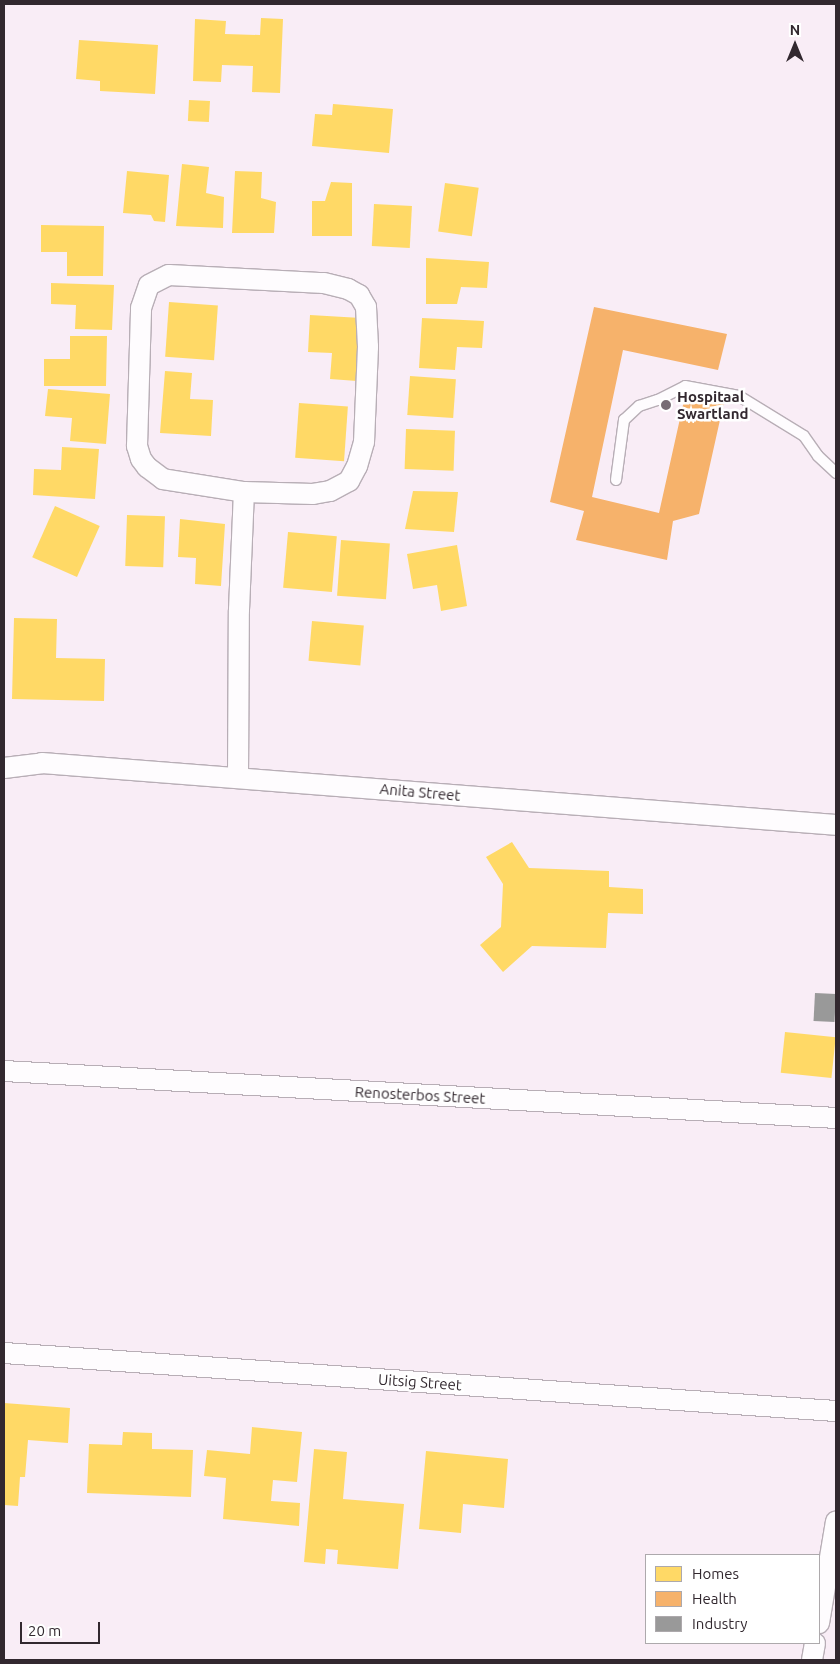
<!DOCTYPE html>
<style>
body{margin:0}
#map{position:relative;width:840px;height:1664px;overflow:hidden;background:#f9edf6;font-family:Ubuntu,sans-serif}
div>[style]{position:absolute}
.homes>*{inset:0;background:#ffd966;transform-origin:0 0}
.health>*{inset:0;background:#f6b26b}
.industry>*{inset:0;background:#999;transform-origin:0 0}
.roads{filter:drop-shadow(1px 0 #b8aeb6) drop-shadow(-1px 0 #b8aeb6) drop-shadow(0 1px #b8aeb6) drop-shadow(0 -1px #b8aeb6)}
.lane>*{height:10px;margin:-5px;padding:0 5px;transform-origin:5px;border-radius:5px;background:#fefcfe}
.street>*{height:20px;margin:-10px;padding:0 10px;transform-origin:10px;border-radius:10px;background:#fefcfe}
.dots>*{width:14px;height:14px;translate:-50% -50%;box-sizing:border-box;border:2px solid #fff;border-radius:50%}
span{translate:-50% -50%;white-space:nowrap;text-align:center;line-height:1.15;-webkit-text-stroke:5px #fff;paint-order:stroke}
.poi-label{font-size:15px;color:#32282f;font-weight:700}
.left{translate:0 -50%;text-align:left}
.street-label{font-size:15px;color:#32282f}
.frame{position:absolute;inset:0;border:5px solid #32282f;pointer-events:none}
.legend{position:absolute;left:645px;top:1554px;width:175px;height:90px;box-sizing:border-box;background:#fff;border:1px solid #ada9ac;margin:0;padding:6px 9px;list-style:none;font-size:15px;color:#32282f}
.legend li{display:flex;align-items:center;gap:10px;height:25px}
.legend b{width:25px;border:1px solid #ada9ac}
.north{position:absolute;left:770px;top:20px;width:50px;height:50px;-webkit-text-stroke:4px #fff;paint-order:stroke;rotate:0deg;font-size:14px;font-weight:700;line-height:20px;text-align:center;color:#32282f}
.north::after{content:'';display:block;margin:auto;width:18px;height:22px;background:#32282f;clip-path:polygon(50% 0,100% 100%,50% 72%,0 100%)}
.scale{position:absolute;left:20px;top:1622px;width:80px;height:22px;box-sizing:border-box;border:2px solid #32282f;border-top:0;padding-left:6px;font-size:15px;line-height:18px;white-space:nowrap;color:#32282f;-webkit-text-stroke:4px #fff;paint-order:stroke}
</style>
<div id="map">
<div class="homes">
<i style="clip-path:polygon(261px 18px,283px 19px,280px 93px,252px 92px,253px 66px,222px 65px,221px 82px,193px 81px,195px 19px,226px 21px,225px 34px,260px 35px)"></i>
<i style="clip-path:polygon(79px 40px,158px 45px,155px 94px,100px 91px,100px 81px,76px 79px)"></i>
<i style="left:189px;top:100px;width:21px;height:21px;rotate:3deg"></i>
<i style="clip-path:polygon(333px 104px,393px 109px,389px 153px,312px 146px,315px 114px,332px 115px)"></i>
<i style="clip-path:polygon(182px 164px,209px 167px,206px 193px,224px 197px,223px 228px,176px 226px)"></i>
<i style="clip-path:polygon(127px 171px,169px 175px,165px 222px,154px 221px,151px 215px,123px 213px)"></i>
<i style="clip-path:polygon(235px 171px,262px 172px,261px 198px,276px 202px,274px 233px,232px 233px)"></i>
<i style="clip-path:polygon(331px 182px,352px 183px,352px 236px,312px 236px,312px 201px,325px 201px)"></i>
<i style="left:445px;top:183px;width:34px;height:49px;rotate:8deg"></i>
<i style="left:374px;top:204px;width:38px;height:42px;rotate:3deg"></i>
<i style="clip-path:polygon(41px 225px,104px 226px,103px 276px,67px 276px,67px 252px,41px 252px)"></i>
<i style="clip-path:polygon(426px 258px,489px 262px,487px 288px,461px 287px,457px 304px,426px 304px)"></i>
<i style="clip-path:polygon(51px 283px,114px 285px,112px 330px,75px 329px,76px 305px,51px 304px)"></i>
<i style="left:169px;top:302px;width:49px;height:55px;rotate:4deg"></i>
<i style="clip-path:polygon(310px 315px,361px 318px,357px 381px,330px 379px,332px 353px,308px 352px)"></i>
<i style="clip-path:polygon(422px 318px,484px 321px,482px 348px,457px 347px,455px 370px,419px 368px)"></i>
<i style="clip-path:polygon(70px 336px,107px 336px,106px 386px,44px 386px,44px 359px,70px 359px)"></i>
<i style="clip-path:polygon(165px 371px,192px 373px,190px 399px,213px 400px,211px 436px,160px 433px)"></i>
<i style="left:410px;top:376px;width:46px;height:39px;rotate:4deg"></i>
<i style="clip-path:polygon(48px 389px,110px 394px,106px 444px,70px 441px,72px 418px,45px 416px)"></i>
<i style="left:299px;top:403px;width:49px;height:55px;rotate:4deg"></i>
<i style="left:406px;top:429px;width:49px;height:40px;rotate:2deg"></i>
<i style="clip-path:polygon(62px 447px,99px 449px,95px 499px,33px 495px,34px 469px,61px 470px)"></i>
<i style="clip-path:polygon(413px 491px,458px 492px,454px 532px,405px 529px)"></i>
<i style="left:55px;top:506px;width:49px;height:56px;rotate:24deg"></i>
<i style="left:127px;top:515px;width:38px;height:51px;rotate:2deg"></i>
<i style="clip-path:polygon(180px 519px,225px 524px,221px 586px,195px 584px,196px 558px,178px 557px)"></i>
<i style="left:288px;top:532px;width:49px;height:56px;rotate:5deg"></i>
<i style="left:341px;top:540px;width:49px;height:56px;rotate:4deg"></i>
<i style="clip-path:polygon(457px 545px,467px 606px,441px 611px,437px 585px,413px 589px,407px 554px)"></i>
<i style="clip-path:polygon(14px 618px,57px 619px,56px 658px,105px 659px,104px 701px,12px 699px)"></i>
<i style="left:312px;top:621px;width:52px;height:40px;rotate:5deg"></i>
<i style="clip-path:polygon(512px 842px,529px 868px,609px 871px,609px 887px,643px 889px,643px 914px,608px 913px,606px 948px,532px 946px,503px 972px,480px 945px,501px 927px,503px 884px,486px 857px)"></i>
<i style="left:785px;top:1032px;width:51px;height:41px;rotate:6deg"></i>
<i style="clip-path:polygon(4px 1403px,70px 1408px,68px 1443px,28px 1440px,25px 1477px,20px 1477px,18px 1506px,4px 1505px)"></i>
<i style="clip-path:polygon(252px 1427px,302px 1432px,297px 1482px,273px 1480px,271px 1501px,300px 1503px,299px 1526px,223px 1519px,226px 1478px,204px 1476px,207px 1450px,250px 1454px)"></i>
<i style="clip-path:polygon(123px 1432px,152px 1433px,152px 1449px,193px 1450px,191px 1497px,87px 1493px,89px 1444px,122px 1445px)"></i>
<i style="clip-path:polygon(314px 1449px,347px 1452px,343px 1499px,404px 1504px,398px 1569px,337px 1564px,338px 1550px,326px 1549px,325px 1564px,304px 1562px)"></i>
<i style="clip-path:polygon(426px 1451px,508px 1459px,504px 1508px,463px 1504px,461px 1533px,419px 1529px)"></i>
</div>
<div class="health">
<i style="clip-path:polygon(594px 307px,727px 334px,718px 370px,623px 350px,592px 497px,659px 513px,685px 396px,724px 402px,699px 514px,673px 521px,667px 560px,576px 540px,584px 511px,550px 502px)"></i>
</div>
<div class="industry">
<i style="left:815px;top:993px;width:21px;height:28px;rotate:3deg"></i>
</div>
<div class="roads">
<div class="lane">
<i style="left:616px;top:480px;width:61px;rotate:-82.4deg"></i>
<i style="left:624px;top:420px;width:21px;rotate:-43deg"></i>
<i style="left:639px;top:406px;width:20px;rotate:-18deg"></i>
<i style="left:658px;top:400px;width:30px;rotate:-27deg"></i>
<i style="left:685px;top:386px;width:55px;rotate:10.5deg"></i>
<i style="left:739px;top:396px;width:76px;rotate:31.6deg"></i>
<i style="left:804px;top:436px;width:24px;rotate:55deg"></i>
<i style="left:818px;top:456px;width:25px;rotate:43deg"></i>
</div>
<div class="street">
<i style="left:169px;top:275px;width:155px;rotate:3deg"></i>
<i style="left:324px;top:283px;width:25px;rotate:14deg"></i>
<i style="left:348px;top:289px;width:13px;rotate:29deg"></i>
<i style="left:359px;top:295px;width:14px;rotate:60deg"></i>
<i style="left:366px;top:307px;width:40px;rotate:87.1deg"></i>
<i style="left:368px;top:347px;width:95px;rotate:92.4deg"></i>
<i style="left:364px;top:442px;width:25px;rotate:106deg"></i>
<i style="left:357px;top:466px;width:17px;rotate:118deg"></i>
<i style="left:349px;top:481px;width:21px;rotate:152deg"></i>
<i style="left:330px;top:491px;width:17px;rotate:170deg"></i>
<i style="left:313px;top:494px;width:69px;rotate:-178.3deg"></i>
<i style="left:244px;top:492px;width:82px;rotate:-170.9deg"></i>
<i style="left:163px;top:479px;width:20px;rotate:-143deg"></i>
<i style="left:147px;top:467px;width:10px;rotate:-127deg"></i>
<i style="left:141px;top:459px;width:14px;rotate:-107deg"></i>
<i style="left:137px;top:446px;width:138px;rotate:-88.3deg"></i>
<i style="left:141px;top:308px;width:24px;rotate:-71deg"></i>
<i style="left:149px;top:285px;width:22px;rotate:-27deg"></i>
<i style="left:4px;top:768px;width:38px;rotate:-7deg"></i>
<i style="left:42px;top:763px;width:796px;rotate:4.46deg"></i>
<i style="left:238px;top:777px;width:167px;rotate:-89.7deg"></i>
<i style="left:239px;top:610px;width:118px;rotate:-87.6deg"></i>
<i style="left:4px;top:1071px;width:833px;rotate:3.23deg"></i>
<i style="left:4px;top:1353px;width:834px;rotate:3.99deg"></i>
<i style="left:819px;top:1623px;width:103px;rotate:-80.5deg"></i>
<i style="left:812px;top:1660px;width:17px;rotate:-80deg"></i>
</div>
</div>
<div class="dots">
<i style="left:666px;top:405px;background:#786d75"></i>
</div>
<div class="poi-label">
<span class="left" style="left:677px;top:405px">Hospitaal<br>Swartland</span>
</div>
<div class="street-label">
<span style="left:420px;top:792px;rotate:5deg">Anita Street</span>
<span style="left:420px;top:1095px;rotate:3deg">Renosterbos Street</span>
<span style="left:420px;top:1382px;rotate:4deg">Uitsig Street</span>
</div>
<div class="frame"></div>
<ul class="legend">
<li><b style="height:14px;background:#ffd966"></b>Homes</li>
<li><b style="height:14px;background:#f6b26b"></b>Health</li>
<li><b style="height:14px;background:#999"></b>Industry</li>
</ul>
<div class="north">N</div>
<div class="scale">20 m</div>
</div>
